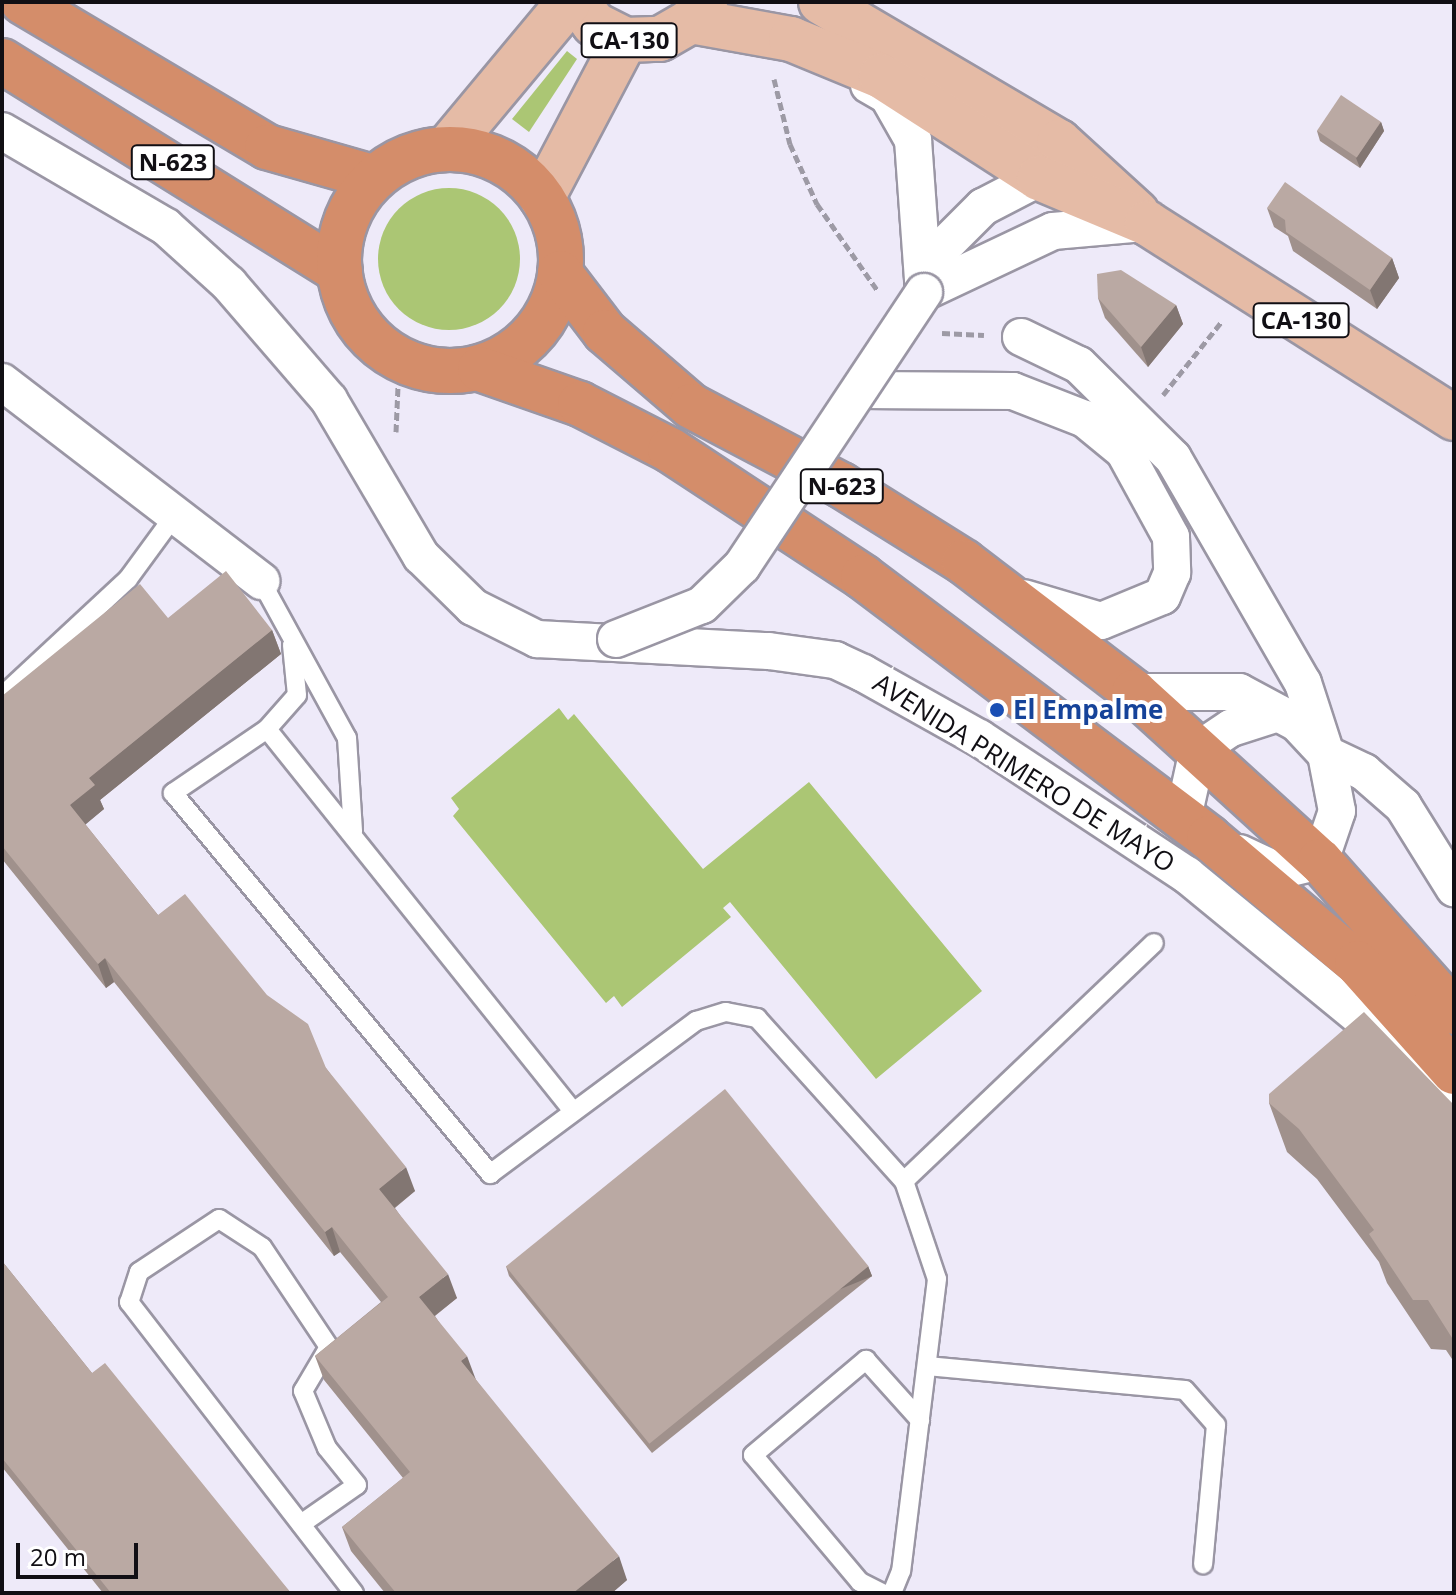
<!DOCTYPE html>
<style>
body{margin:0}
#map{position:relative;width:1456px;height:1595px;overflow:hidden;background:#eeeaf9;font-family:"Open Sans",sans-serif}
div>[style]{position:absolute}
.green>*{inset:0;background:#abc674}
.round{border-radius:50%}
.path>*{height:5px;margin-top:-2.5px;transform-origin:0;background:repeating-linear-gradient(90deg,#9d9aa5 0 8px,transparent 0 12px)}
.roads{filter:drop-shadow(2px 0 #9a96a4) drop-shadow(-2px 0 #9a96a4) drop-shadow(0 2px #9a96a4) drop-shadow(0 -2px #9a96a4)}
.lane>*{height:18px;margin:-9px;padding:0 9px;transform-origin:9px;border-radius:9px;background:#fff}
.street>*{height:36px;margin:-18px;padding:0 18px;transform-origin:18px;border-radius:18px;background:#fff}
.primary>*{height:44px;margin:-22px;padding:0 22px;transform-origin:22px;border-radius:22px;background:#e5bba6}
.highway>*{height:44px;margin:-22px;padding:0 22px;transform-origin:22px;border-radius:22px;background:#d48d6a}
.highway>.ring{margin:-22px;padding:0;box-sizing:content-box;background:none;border:44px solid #d48d6a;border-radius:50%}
.bridges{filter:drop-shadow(2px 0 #9a96a4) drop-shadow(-2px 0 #9a96a4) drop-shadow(0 2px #9a96a4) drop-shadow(0 -2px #9a96a4)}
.street-bridge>*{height:36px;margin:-18px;padding:0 18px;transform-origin:18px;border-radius:18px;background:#fff}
.wall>*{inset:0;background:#a0918c}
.shaded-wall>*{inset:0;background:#827672;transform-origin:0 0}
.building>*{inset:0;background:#baa9a3;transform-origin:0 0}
.dots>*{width:22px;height:22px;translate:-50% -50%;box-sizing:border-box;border:4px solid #fff;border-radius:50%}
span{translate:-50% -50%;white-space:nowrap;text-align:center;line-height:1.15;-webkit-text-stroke:8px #fff;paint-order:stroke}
.shield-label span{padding:2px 6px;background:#fff;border:2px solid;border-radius:6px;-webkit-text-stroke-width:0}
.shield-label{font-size:24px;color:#110f14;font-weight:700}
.transit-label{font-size:26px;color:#164399;font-weight:700}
.left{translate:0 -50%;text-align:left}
.street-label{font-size:26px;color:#110f14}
.frame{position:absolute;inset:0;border:4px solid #110f14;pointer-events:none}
.scale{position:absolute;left:16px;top:1543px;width:122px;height:36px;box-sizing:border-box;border:4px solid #110f14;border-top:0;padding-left:10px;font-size:24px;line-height:28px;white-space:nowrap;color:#110f14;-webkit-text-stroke:6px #fff;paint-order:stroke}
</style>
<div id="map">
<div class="green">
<i style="clip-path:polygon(567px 51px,577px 59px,529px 132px,512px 119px)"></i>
<i class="round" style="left:378px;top:188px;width:142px;height:142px"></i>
<i style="clip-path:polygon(559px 708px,568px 720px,574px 714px,703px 869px,809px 782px,982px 991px,876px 1079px,730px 902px,723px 908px,731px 917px,622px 1007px,614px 996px,606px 1003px,453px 816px,459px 809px,451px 798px)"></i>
</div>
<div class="path">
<i style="left:774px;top:79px;width:67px;rotate:76.2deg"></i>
<i style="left:790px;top:144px;width:66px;rotate:65.8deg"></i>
<i style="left:817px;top:204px;width:106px;rotate:55deg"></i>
<i style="left:942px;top:333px;width:42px;rotate:2.7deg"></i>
<i style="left:1163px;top:395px;width:95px;rotate:-51.4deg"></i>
<i style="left:396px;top:432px;width:70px;rotate:-87.5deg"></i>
</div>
<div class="roads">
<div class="lane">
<i style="left:261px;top:581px;width:179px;rotate:61.3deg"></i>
<i style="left:347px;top:738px;width:94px;rotate:86.3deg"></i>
<i style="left:2px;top:696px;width:172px;rotate:-42.9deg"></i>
<i style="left:128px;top:579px;width:83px;rotate:-53.8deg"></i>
<i style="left:267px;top:729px;width:45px;rotate:-48.6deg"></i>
<i style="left:297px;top:695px;width:50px;rotate:-95.7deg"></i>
<i style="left:573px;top:1111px;width:489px;rotate:-128.7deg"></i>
<i style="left:267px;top:729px;width:114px;rotate:145.8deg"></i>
<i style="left:173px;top:793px;width:496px;rotate:50.2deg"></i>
<i style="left:490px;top:1174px;width:257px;rotate:-36.6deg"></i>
<i style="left:696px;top:1021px;width:31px;rotate:-17deg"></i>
<i style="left:726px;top:1012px;width:32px;rotate:11deg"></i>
<i style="left:757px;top:1018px;width:219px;rotate:48deg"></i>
<i style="left:904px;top:1181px;width:103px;rotate:71.4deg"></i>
<i style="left:937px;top:1279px;width:294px;rotate:97deg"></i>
<i style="left:901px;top:1571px;width:24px;rotate:112deg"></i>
<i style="left:904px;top:1181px;width:345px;rotate:-43.6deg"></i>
<i style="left:927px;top:1366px;width:259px;rotate:5.3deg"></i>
<i style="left:1185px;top:1390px;width:47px;rotate:48.5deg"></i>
<i style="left:1216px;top:1425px;width:140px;rotate:95.3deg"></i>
<i style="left:301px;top:1524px;width:68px;rotate:-34.9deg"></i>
<i style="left:357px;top:1485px;width:48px;rotate:-129deg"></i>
<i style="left:327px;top:1448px;width:62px;rotate:-112.8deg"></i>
<i style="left:303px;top:1391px;width:51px;rotate:-59.4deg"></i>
<i style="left:329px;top:1347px;width:120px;rotate:-123.8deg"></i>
<i style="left:262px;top:1247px;width:51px;rotate:-146.9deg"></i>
<i style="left:219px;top:1219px;width:96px;rotate:146.5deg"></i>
<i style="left:139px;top:1272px;width:32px;rotate:108deg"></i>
<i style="left:129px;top:1302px;width:368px;rotate:52.3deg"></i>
<i style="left:882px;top:1593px;width:25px;rotate:-153deg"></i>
<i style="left:860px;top:1582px;width:166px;rotate:-130.1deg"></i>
<i style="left:753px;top:1455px;width:148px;rotate:-40.1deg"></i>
<i style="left:866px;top:1360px;width:81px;rotate:48deg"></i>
</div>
<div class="street">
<i style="left:869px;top:85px;width:22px;rotate:30deg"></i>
<i style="left:888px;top:96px;width:51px;rotate:60.4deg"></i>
<i style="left:913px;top:140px;width:152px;rotate:85.9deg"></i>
<i style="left:2px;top:131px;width:190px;rotate:30.3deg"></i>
<i style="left:166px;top:227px;width:85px;rotate:42.1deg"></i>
<i style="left:229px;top:284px;width:153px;rotate:49.2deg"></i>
<i style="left:329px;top:400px;width:181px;rotate:59.5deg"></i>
<i style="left:421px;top:556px;width:73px;rotate:44.4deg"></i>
<i style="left:473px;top:607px;width:72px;rotate:26.6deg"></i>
<i style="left:537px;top:639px;width:232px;rotate:3deg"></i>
<i style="left:769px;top:651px;width:67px;rotate:7.8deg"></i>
<i style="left:835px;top:660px;width:31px;rotate:25deg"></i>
<i style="left:863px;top:673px;width:133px;rotate:29.3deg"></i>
<i style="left:979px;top:738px;width:249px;rotate:33.4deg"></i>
<i style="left:1187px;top:875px;width:345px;rotate:39.4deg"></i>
<i style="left:925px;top:289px;width:39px;rotate:-71deg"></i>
<i style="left:938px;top:252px;width:64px;rotate:-45deg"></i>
<i style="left:983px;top:207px;width:63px;rotate:-27.4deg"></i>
<i style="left:1039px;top:178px;width:22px;rotate:8deg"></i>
<i style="left:924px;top:292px;width:143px;rotate:-25.3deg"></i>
<i style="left:1053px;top:231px;width:91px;rotate:-5deg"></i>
<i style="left:1021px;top:337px;width:64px;rotate:25.8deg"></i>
<i style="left:1079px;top:365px;width:132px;rotate:44.7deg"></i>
<i style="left:1173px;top:458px;width:260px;rotate:60deg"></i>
<i style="left:1303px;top:683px;width:75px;rotate:72.1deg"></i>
<i style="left:1326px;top:754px;width:42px;rotate:25.3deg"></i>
<i style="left:1364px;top:772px;width:52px;rotate:41.1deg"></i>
<i style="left:1403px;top:806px;width:97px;rotate:58.1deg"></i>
<i style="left:2px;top:382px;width:327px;rotate:37.5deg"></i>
<i style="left:862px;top:390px;width:151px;rotate:0.4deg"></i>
<i style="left:1013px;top:391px;width:77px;rotate:21.3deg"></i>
<i style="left:1085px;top:419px;width:50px;rotate:39.4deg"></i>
<i style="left:1124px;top:451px;width:98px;rotate:61.3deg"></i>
<i style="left:1171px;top:537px;width:36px;rotate:88deg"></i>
<i style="left:1172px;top:573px;width:25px;rotate:113deg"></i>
<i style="left:1162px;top:596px;width:66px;rotate:157.7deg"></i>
<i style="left:1101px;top:621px;width:80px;rotate:-163.4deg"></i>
<i style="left:1134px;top:692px;width:105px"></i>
<i style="left:1239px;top:692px;width:66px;rotate:28.1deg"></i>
<i style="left:1297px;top:723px;width:42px;rotate:46.9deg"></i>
<i style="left:1326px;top:754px;width:58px;rotate:79.1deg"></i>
<i style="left:1337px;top:811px;width:53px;rotate:108.8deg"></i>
<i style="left:1320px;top:861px;width:43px;rotate:166.6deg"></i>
<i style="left:1278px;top:871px;width:43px;rotate:-155.2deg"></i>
<i style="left:1183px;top:818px;width:70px;rotate:-77.6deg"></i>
<i style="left:1198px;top:750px;width:40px;rotate:-34deg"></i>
<i style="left:1231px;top:728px;width:49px;rotate:-17.7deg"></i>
</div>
<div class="primary">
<i style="left:577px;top:2px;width:28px;rotate:52deg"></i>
<i style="left:594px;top:24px;width:35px;rotate:27deg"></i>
<i style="left:625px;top:40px;width:35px;rotate:-2deg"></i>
<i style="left:660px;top:39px;width:36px;rotate:-30deg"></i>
<i style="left:691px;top:21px;width:24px;rotate:-54deg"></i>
<i style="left:821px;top:2px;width:276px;rotate:30.5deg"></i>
<i style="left:1059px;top:142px;width:105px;rotate:42.3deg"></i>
<i style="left:691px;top:21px;width:102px;rotate:10.2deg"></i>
<i style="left:791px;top:39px;width:97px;rotate:22.3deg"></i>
<i style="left:881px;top:76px;width:188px;rotate:32.8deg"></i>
<i style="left:1039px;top:178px;width:117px;rotate:22.6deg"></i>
<i style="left:1147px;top:223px;width:364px;rotate:32.4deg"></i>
<i style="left:449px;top:146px;width:187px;rotate:-50.2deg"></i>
<i style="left:542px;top:198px;width:178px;rotate:-62.3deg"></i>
</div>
<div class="highway">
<i style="left:23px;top:2px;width:284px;rotate:30.7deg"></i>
<i style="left:267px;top:147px;width:109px;rotate:15.9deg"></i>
<i style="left:2px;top:61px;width:398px;rotate:31.9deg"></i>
<i class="ring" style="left:339px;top:149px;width:178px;height:178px"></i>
<i style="left:560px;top:273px;width:74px;rotate:52.7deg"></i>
<i style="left:605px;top:332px;width:113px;rotate:40.7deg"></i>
<i style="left:691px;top:406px;width:170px;rotate:27.8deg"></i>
<i style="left:841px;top:485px;width:145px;rotate:32deg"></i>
<i style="left:964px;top:562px;width:214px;rotate:37.4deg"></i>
<i style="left:1134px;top:692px;width:251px;rotate:42.3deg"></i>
<i style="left:1320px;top:861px;width:202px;rotate:48.4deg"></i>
<i style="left:480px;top:369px;width:106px;rotate:19.3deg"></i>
<i style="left:580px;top:404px;width:101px;rotate:27.1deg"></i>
<i style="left:670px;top:450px;width:231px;rotate:33.3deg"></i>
<i style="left:863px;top:577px;width:433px;rotate:37deg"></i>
<i style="left:1209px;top:838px;width:194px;rotate:40.2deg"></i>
<i style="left:1357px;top:963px;width:146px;rotate:48.3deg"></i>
</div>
</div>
<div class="bridges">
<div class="street-bridge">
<i style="left:616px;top:639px;width:92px;rotate:-21.6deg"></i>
<i style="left:702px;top:605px;width:56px;rotate:-44.3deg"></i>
<i style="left:742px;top:566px;width:329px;rotate:-56.4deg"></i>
</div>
</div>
<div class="wall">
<i style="clip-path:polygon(1381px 122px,1384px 131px,1360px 168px,1320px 141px,1317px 131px)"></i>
<i style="clip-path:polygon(1267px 208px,1392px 258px,1399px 278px,1377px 309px,1293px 251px,1288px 236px,1274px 227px)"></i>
<i style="clip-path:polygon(1098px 298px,1176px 305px,1183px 324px,1148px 367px,1105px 318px)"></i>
<i style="clip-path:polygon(168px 618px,272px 630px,281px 654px,100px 800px,104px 809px,85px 824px,158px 915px,326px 1068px,415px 1191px,395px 1208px,457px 1298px,435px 1316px,476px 1380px,627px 1580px,612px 1593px,385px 1593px,351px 1551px,342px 1527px,403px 1478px,324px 1380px,315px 1356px,381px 1302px,340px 1252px,334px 1256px,114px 982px,106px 988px,2px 859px,2px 696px)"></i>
<i style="clip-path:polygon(1269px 1103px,1454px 1105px,1454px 1362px,1446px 1350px,1431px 1349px,1387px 1283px,1379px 1262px,1317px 1179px,1287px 1152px)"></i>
<i style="clip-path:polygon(2px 1261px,92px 1373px,291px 1593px,103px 1593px,2px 1467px)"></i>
<i style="clip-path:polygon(506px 1266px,868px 1266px,872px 1276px,652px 1453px,509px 1276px)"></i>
</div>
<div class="shaded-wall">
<i style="clip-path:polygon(1381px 122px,1384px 131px,1360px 168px,1356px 158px)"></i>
<i style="clip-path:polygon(1392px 258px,1399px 278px,1377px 309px,1370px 290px)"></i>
<i style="clip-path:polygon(1176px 305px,1183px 324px,1148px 367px,1141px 347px)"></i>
<i style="clip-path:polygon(272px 630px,281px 654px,100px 800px,104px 809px,79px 830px,70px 805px,89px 778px)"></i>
<i style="clip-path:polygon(105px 958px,114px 982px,106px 988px,98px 964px)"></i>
<i style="clip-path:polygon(406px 1167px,415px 1191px,388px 1213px,379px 1189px)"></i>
<i style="clip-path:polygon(332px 1227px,340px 1252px,334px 1256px,325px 1232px)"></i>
<i style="left:868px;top:1266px;width:11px;height:282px;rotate:68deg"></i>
<i style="clip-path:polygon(448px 1274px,457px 1298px,428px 1321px,419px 1297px)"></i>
<i style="clip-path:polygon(467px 1356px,476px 1380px,461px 1361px)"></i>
<i style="clip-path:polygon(619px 1556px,627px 1580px,612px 1593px,573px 1593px)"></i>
</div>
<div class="building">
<i style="left:1341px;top:95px;width:48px;height:43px;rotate:34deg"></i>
<i style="clip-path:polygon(1285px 182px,1392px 258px,1370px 290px,1286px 232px,1285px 220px,1267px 208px)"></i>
<i style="clip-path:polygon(1121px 270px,1176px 305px,1141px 347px,1098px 298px,1097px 274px)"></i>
<i style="clip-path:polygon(226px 571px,272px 630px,89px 778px,95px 785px,70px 805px,158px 915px,185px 894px,267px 995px,308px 1024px,326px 1068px,406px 1167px,379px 1189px,448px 1274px,419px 1297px,467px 1356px,461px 1361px,619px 1556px,573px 1593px,396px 1593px,342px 1527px,410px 1472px,315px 1356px,388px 1297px,332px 1227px,325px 1232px,105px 958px,98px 964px,2px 846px,2px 696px,140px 584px,168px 618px)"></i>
<i style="clip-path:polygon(1364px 1012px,1454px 1105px,1454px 1341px,1428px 1300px,1413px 1300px,1369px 1234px,1374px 1230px,1299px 1129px,1269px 1103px,1269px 1094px)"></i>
<i style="left:725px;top:1089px;width:228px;height:282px;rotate:51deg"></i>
<i style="clip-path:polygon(2px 1261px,92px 1373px,105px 1363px,291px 1593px,111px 1593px,2px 1458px)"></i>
</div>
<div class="dots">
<i style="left:997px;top:710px;background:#1a4fb4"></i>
</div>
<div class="shield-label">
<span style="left:629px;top:40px">CA-130</span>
<span style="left:173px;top:162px">N-623</span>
<span style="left:1301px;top:320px">CA-130</span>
<span style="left:842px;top:486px">N-623</span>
</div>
<div class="transit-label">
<span class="left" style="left:1013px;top:710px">El Empalme</span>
</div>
<div class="street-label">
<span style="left:1024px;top:773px;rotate:32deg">AVENIDA PRIMERO DE MAYO</span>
</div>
<div class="frame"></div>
<div class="scale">20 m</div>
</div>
